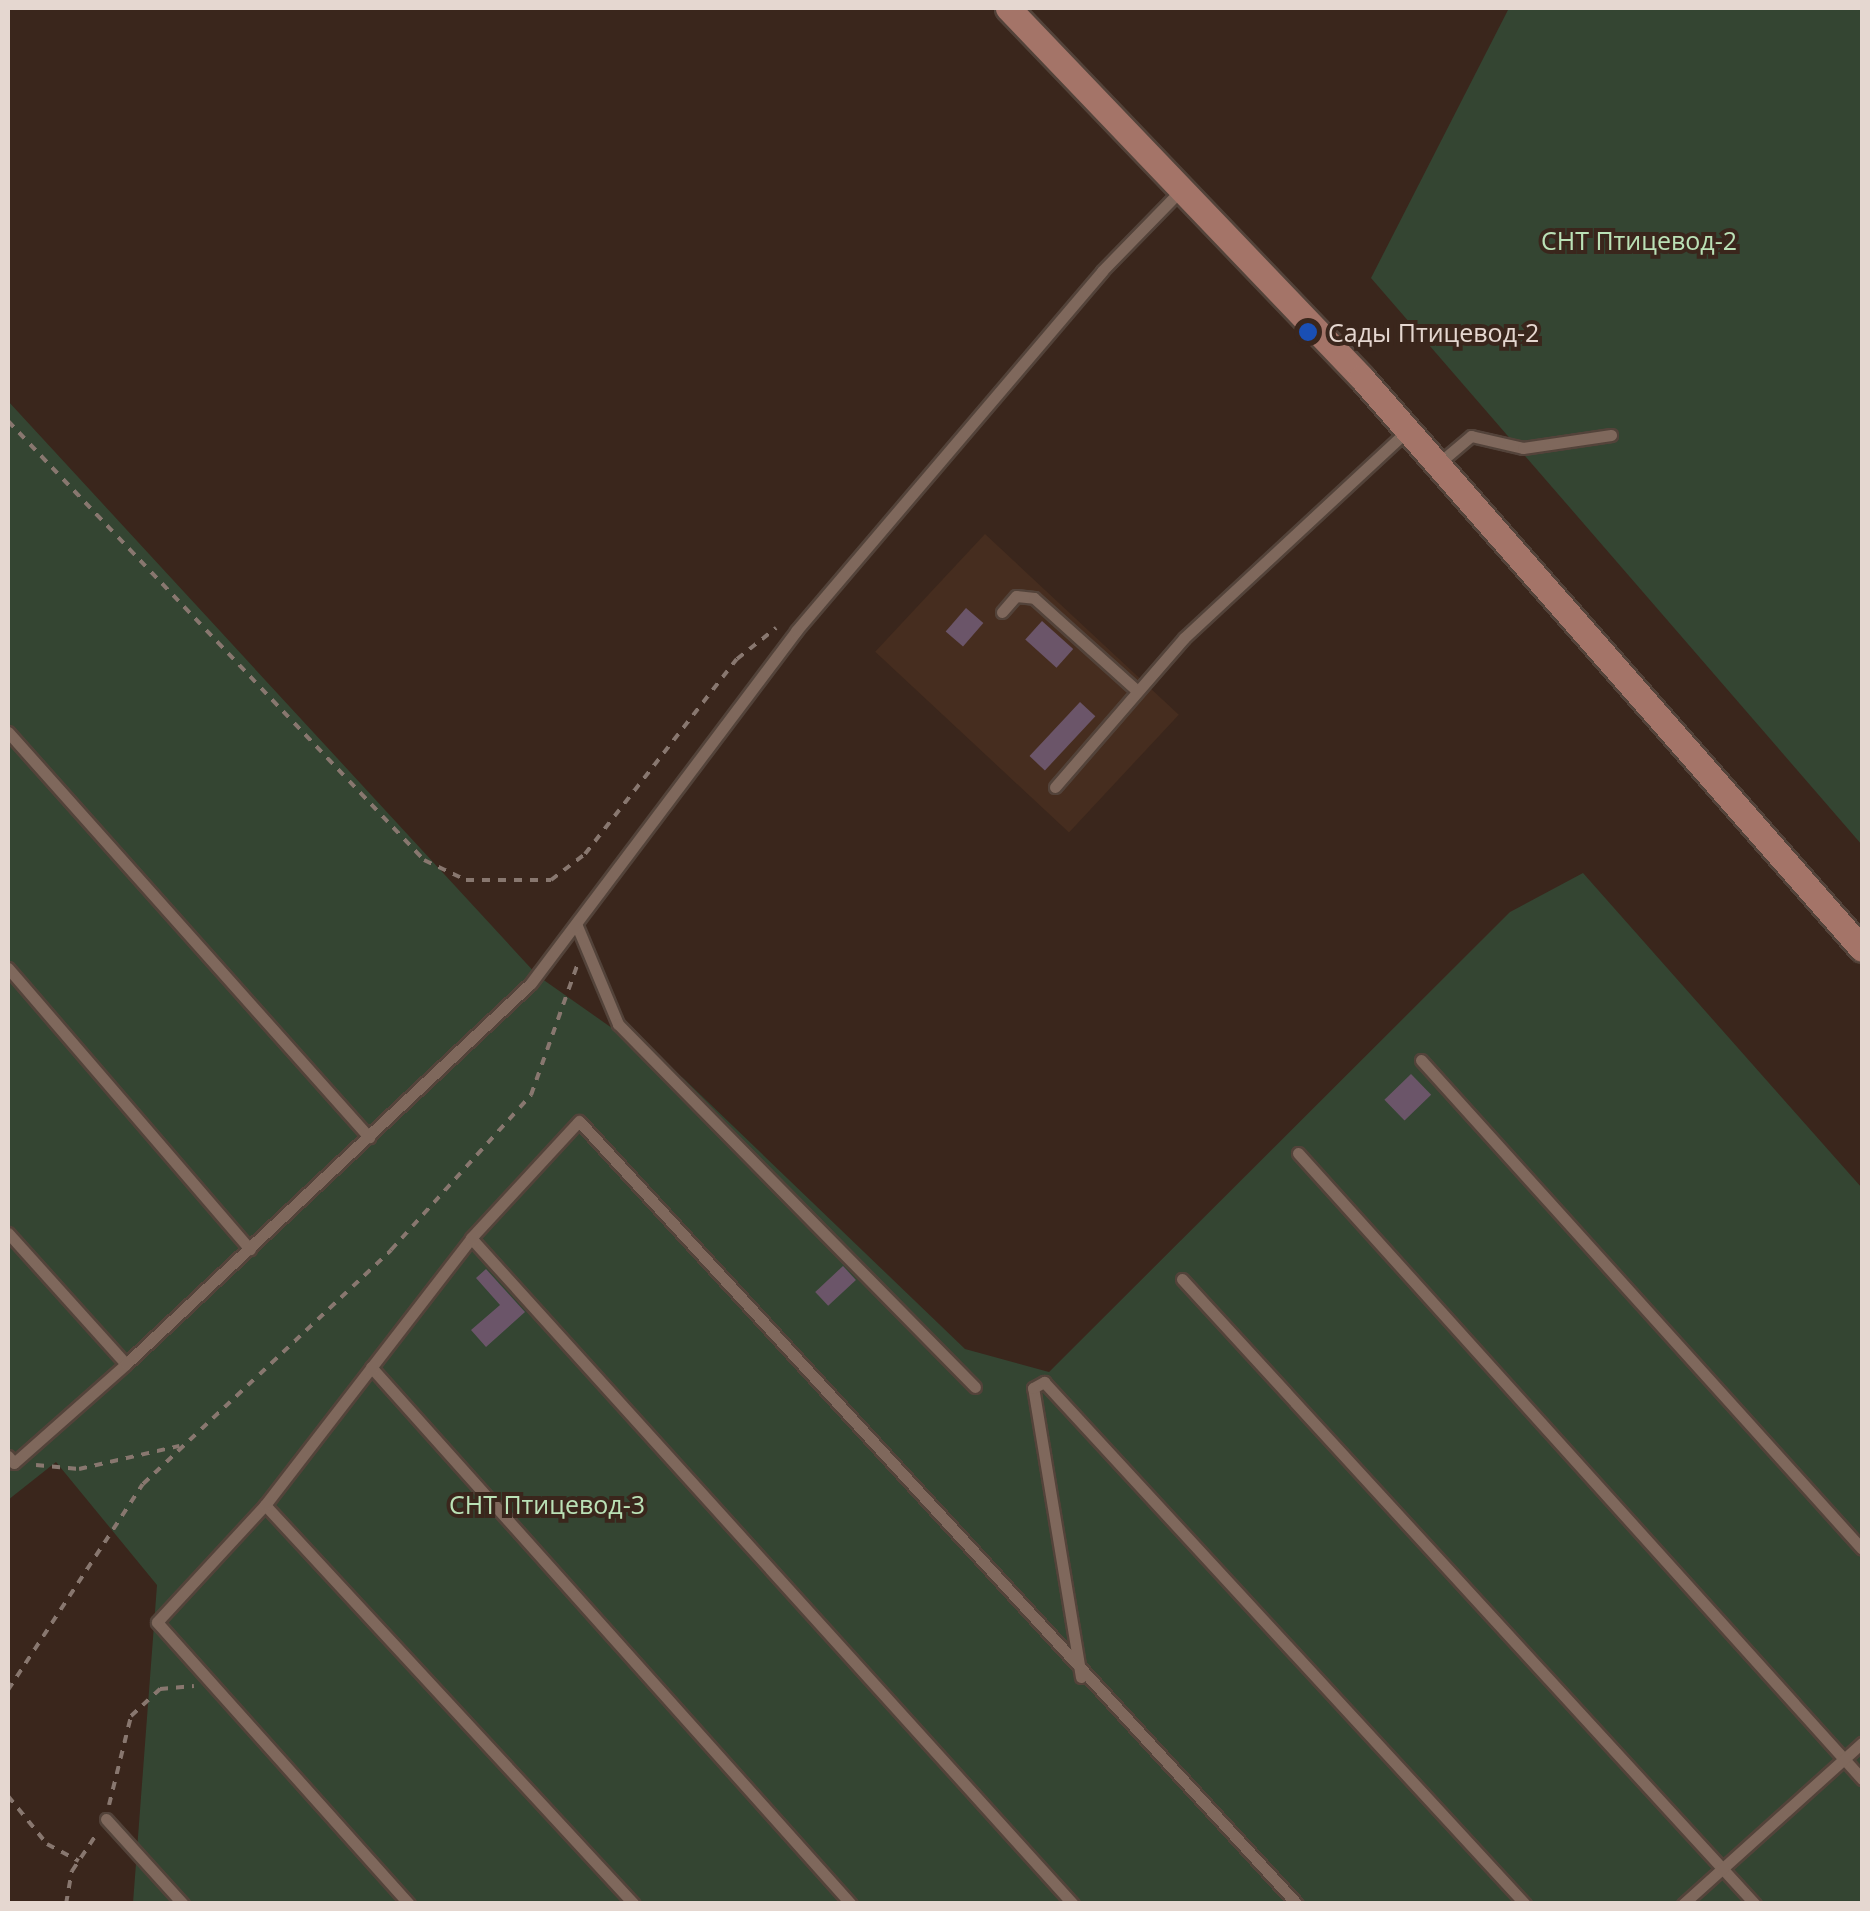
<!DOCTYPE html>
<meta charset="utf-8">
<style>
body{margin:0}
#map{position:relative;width:1870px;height:1911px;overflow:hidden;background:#3a261c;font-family:"Open Sans",sans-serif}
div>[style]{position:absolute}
.built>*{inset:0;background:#462d1f;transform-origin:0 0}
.green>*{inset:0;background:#344532}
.building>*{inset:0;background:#6b5569;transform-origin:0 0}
.path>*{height:4px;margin-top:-2px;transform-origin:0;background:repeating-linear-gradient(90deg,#88776f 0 8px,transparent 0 16px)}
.roads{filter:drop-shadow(2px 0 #53433a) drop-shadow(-2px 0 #53433a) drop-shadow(0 2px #53433a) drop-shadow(0 -2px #53433a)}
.service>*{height:11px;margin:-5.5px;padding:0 5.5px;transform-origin:5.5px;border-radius:5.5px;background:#7f685c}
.secondary>*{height:25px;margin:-12.5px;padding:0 12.5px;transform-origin:12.5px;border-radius:12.5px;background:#a47468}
.dots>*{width:28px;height:28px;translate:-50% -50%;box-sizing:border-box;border:5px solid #3a261c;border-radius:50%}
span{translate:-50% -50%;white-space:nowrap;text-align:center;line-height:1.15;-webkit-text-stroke:8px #3a261c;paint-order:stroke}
.park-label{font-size:25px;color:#bae1b6}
.poi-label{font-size:25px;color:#e5d7d0}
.left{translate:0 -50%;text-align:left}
.frame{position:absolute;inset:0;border:10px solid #e5d7d0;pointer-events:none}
</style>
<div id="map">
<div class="built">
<i style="left:985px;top:534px;width:265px;height:161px;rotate:43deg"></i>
</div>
<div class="green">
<i style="clip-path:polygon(1509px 8px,1862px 8px,1862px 845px,1371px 278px)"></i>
<i style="clip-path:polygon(8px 401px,538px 976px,683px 1078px,965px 1349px,1049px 1372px,1510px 912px,1583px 873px,1862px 1188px,1862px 1903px,133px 1903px,157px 1585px,56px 1462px,8px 1500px)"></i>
</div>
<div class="building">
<i style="left:966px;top:608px;width:23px;height:31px;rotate:41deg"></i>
<i style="left:1042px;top:621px;width:42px;height:25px;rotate:42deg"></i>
<i style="left:1080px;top:702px;width:21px;height:74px;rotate:43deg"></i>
<i style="left:1411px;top:1074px;width:29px;height:37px;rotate:46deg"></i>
<i style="left:843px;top:1266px;width:19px;height:38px;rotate:47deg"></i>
<i style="clip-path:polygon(486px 1269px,525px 1312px,486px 1347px,471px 1330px,500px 1305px,476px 1278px)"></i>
</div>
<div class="path">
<i style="left:8px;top:421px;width:605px;rotate:46.54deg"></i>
<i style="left:424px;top:860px;width:47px;rotate:25.5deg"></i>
<i style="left:466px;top:880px;width:85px"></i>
<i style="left:551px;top:880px;width:43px;rotate:-37.4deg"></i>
<i style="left:585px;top:854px;width:247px;rotate:-52.1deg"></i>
<i style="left:737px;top:659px;width:50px;rotate:-38.5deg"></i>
<i style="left:36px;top:1465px;width:43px;rotate:5.3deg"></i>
<i style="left:79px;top:1469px;width:103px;rotate:-13deg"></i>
<i style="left:8px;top:1690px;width:246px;rotate:-56.8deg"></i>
<i style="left:143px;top:1484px;width:341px;rotate:-43.3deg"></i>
<i style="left:391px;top:1250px;width:209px;rotate:-47.9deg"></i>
<i style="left:531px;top:1095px;width:137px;rotate:-70.4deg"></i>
<i style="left:8px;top:1796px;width:62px;rotate:50.9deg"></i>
<i style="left:47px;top:1844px;width:36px;rotate:28deg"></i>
<i style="left:109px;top:1805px;width:92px;rotate:-76.1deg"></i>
<i style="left:131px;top:1716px;width:40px;rotate:-43deg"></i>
<i style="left:160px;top:1689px;width:34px;rotate:-5deg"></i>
<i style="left:66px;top:1904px;width:34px;rotate:-80deg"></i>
<i style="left:72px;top:1871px;width:47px;rotate:-56.3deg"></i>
</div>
<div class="roads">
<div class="service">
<i style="left:1439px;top:463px;width:42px;rotate:-40.2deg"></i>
<i style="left:1471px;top:436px;width:53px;rotate:13deg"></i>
<i style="left:1523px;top:448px;width:89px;rotate:-8.4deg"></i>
<i style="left:1002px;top:612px;width:21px;rotate:-49deg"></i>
<i style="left:1016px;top:596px;width:18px;rotate:6deg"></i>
<i style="left:1034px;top:598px;width:137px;rotate:42deg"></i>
<i style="left:8px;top:732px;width:543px;rotate:48.29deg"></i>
<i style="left:1055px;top:787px;width:197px;rotate:-49.1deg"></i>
<i style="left:1184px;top:638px;width:306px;rotate:-42.9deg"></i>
<i style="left:577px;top:926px;width:106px;rotate:67.3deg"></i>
<i style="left:618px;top:1024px;width:509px;rotate:45.48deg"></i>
<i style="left:8px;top:968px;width:371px;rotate:49.3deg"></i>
<i style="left:1421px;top:1060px;width:658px;rotate:47.95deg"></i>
<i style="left:1298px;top:1153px;width:843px;rotate:47.98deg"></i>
<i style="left:8px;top:1233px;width:176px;rotate:48deg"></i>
<i style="left:471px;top:1238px;width:898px;rotate:47.89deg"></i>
<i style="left:1182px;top:1279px;width:848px;rotate:47.49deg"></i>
<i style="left:371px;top:1367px;width:720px;rotate:48.21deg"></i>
<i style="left:8px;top:1456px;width:9px;rotate:49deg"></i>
<i style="left:14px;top:1463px;width:149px;rotate:-41.5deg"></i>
<i style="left:126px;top:1364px;width:556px;rotate:-43.25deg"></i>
<i style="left:531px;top:983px;width:441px;rotate:-53deg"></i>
<i style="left:796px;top:631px;width:472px;rotate:-49.6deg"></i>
<i style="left:1102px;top:271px;width:117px;rotate:-45.7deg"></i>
<i style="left:265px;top:1505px;width:543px;rotate:47.24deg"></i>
<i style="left:1081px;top:1677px;width:293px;rotate:-99.4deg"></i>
<i style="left:1033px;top:1388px;width:13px;rotate:-29deg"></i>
<i style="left:1044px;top:1382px;width:710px;rotate:47.34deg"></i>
<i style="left:106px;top:1819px;width:115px;rotate:47.8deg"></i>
<i style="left:409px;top:1904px;width:378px;rotate:-131.8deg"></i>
<i style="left:157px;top:1622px;width:159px;rotate:-47.3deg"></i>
<i style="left:265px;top:1505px;width:337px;rotate:-52.3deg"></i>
<i style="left:471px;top:1238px;width:159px;rotate:-47.3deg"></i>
<i style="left:579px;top:1121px;width:1062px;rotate:47.48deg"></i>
<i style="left:1683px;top:1904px;width:241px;rotate:-42deg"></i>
</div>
<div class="secondary">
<i style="left:1008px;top:8px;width:511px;rotate:46.27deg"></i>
<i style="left:1361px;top:377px;width:760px;rotate:48.79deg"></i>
</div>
</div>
<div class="dots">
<i style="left:1308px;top:332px;background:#1a4fb4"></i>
</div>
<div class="park-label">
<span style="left:1639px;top:240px">СНТ Птицевод-2</span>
<span style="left:547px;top:1504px">СНТ Птицевод-3</span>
</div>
<div class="poi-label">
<span class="left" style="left:1328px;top:332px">Сады Птицевод-2</span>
</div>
<div class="frame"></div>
</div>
